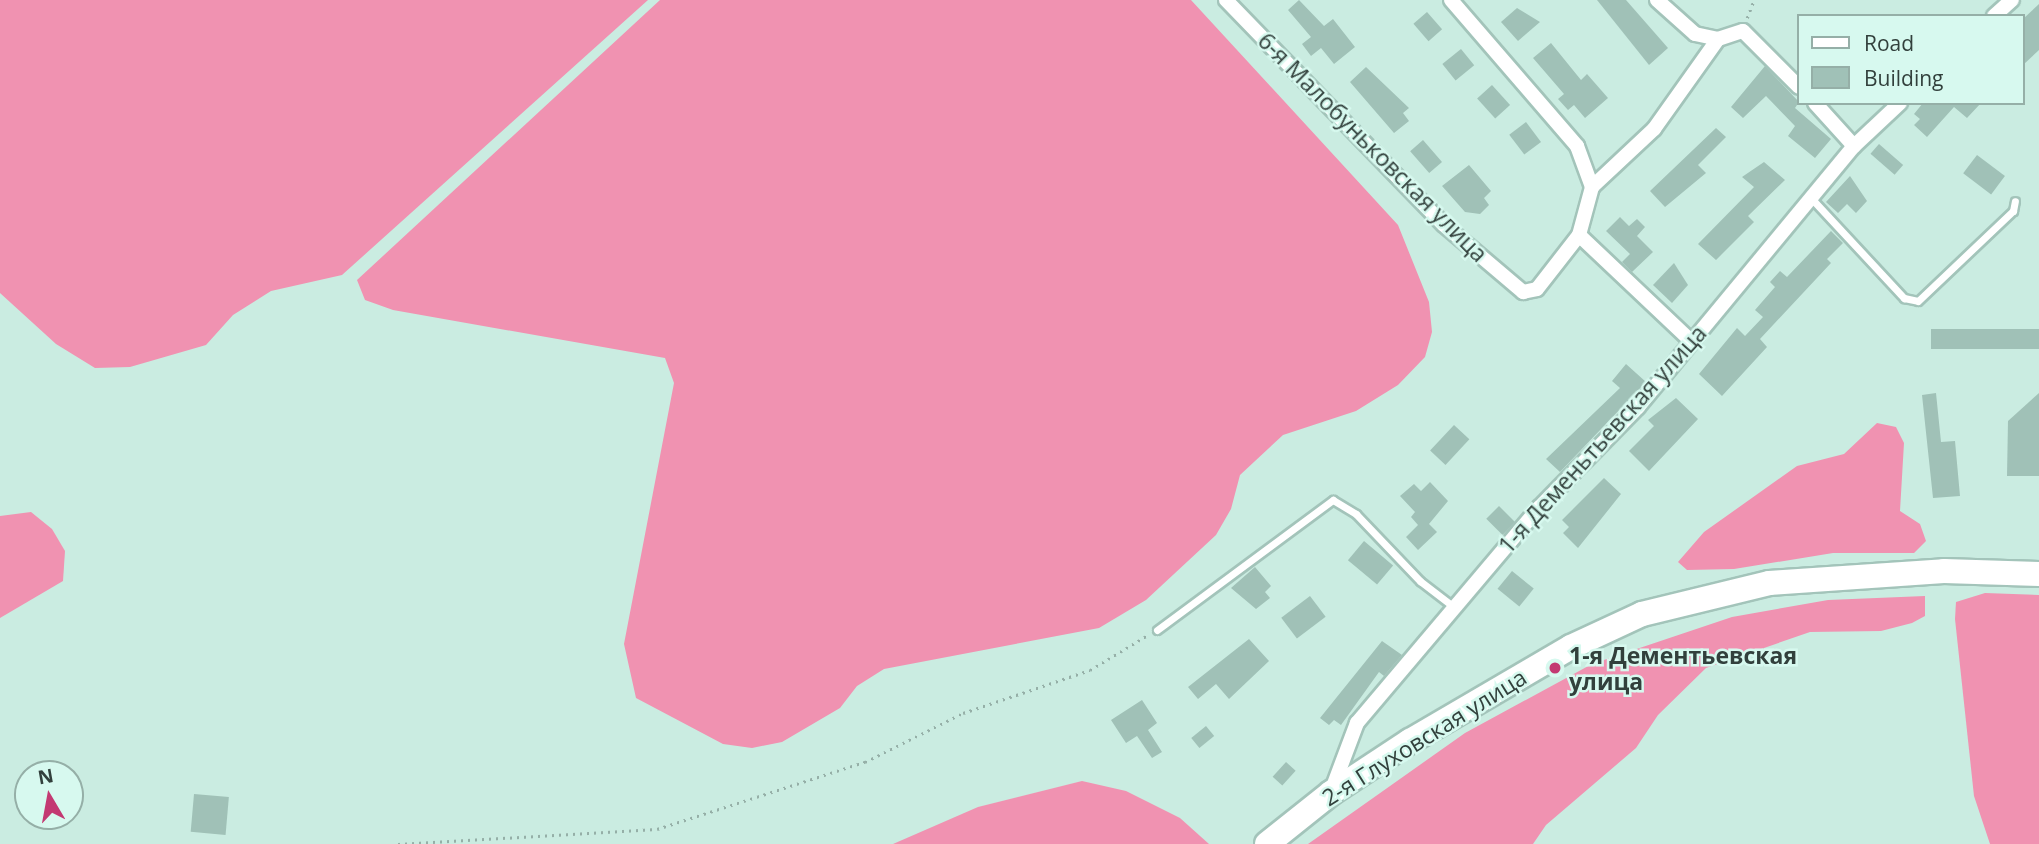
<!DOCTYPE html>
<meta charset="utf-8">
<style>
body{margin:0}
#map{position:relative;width:2039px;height:844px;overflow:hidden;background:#caece1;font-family:"Open Sans",sans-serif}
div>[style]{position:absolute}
.forest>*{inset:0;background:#f092b1}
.building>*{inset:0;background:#a0c1b7;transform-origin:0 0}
.path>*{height:2.5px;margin-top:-1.25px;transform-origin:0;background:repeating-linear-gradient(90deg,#95afa7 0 2px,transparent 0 7px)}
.roads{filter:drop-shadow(2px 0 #a3c4ba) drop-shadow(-2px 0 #a3c4ba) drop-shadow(0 2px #a3c4ba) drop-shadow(0 -2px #a3c4ba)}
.service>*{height:7px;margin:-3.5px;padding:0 3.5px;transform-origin:3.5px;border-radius:3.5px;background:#fff}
.minor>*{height:14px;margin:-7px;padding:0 7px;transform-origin:7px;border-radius:7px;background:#fff}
.trunk>*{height:24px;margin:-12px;padding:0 12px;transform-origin:12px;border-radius:12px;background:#fff}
.dots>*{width:19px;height:19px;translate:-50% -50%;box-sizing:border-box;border:4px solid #d7f9ef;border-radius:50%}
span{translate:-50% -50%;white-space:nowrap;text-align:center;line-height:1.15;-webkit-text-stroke:5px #d7f9ef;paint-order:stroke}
.street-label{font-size:23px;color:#32403c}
.poi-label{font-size:23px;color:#32403c;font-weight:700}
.left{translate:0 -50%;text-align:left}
.legend{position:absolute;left:1797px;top:14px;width:228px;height:91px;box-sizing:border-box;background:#d7f9ef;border:2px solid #95afa7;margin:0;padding:9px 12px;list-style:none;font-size:21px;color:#32403c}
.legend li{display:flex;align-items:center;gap:14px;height:35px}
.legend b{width:35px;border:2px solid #95afa7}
.north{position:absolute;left:14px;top:760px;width:70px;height:70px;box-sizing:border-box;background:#d7f9ef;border:2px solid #95afa7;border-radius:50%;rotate:350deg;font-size:19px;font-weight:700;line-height:28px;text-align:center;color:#32403c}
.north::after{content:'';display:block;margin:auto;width:24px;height:32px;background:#c33972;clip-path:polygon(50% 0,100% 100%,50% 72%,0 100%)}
</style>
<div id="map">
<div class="forest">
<i style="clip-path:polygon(0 0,648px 0,342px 275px,271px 291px,233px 315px,206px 345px,130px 367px,95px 368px,56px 344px,0 293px)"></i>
<i style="clip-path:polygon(660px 0,1191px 0,1398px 225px,1429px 302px,1432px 332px,1425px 357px,1398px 385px,1356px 411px,1283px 435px,1240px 475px,1231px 509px,1216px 535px,1146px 600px,1099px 628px,884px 669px,857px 686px,840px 708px,782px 742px,752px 748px,723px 744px,636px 698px,624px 644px,674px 383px,665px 358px,393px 310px,365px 300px,357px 280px)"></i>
<i style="clip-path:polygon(1877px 423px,1896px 427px,1904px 443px,1900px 511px,1920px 524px,1926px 541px,1914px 553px,1833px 553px,1734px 569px,1687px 570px,1678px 562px,1704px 532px,1797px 466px,1844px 454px)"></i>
<i style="clip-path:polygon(31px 512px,52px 529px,65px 551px,63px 581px,0 618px,0 516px)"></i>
<i style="clip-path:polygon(1985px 593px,2039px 595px,2039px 844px,1990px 844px,1974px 796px,1955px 619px,1956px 602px)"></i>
<i style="clip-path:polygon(1925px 596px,1925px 616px,1912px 623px,1881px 631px,1810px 632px,1706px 668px,1658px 715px,1636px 748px,1546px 825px,1533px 844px,1308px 844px,1465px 733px,1592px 664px,1732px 617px,1828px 600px)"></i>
<i style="clip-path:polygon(1082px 781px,1126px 791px,1180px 818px,1209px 844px,893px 844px,978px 807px)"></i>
</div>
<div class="building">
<i style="clip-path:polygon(1299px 0,1324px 26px,1333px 19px,1355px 47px,1334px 64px,1321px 48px,1311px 56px,1302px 44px,1311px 37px,1288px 10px)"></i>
<i style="clip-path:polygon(1597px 0,1626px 0,1668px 48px,1649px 65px)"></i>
<i style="clip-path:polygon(2039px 4px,2039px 50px,2023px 65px,2023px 19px)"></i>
<i style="clip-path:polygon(1517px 8px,1540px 22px,1518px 41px,1501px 22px)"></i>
<i style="left:1427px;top:12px;width:23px;height:18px;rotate:49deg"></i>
<i style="clip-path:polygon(1551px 43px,1581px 80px,1587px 74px,1608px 98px,1585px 118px,1574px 105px,1568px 110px,1558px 99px,1564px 94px,1533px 58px)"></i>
<i style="left:1461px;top:49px;width:21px;height:24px;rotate:51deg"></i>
<i style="clip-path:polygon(1765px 66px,1799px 102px,1795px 108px,1831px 139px,1815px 158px,1788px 136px,1795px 126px,1766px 96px,1743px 118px,1731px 107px)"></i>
<i style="clip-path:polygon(1366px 67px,1409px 108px,1403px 113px,1409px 121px,1394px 133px,1350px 82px)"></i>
<i style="left:1492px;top:85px;width:27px;height:20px;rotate:48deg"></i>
<i style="clip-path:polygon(1923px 103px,1981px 103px,1967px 118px,1954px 107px,1927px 137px,1914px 125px,1920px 119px,1914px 114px)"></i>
<i style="left:1526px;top:122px;width:25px;height:21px;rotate:53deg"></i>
<i style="clip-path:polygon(1716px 128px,1726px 137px,1698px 165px,1706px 173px,1665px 207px,1650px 191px)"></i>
<i style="left:1423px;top:140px;width:29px;height:17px;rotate:49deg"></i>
<i style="left:1879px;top:144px;width:32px;height:13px;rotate:41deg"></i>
<i style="left:1977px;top:155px;width:35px;height:23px;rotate:37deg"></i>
<i style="clip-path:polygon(1764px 162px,1785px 180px,1748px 216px,1754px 222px,1716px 260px,1698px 244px,1754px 187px,1742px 177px)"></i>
<i style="clip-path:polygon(1469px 165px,1491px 191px,1484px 198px,1489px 205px,1480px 214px,1465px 212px,1442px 186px)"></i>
<i style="clip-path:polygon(1850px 176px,1867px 201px,1856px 213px,1847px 204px,1838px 213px,1826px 202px)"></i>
<i style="clip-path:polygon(1620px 217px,1629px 226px,1637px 219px,1645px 227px,1637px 236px,1653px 252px,1632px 272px,1622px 262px,1630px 254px,1606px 231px)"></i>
<i style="clip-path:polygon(1831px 231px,1843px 243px,1827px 259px,1831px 263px,1760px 339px,1767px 347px,1722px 396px,1699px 374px,1737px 328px,1745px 336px,1763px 317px,1755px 310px,1775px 287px,1770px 282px,1780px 271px,1787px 277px)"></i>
<i style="clip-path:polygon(1674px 263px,1688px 285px,1672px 303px,1653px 285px)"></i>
<i style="left:2039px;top:329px;width:20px;height:108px;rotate:90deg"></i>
<i style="clip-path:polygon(1626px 364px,1646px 382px,1560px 472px,1546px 459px,1620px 388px,1612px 381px)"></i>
<i style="clip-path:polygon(1936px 393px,1941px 442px,1955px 441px,1960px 496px,1933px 498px,1922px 395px)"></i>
<i style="clip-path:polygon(2039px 393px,2039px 476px,2007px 476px,2008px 421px)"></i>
<i style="clip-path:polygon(1676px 398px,1698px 419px,1649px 471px,1629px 451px,1654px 426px,1648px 420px)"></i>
<i style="left:1454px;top:425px;width:21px;height:35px;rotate:43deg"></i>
<i style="clip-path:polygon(1604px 478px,1621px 494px,1578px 548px,1563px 533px,1569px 527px,1562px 520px)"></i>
<i style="clip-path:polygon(1430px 482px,1448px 501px,1429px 524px,1437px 532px,1418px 550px,1406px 537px,1418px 525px,1411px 517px,1415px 512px,1400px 496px,1414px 484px,1421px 491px)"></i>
<i style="left:1499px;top:506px;width:23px;height:18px;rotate:45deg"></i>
<i style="left:1364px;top:541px;width:38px;height:25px;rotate:40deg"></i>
<i style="clip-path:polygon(1255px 567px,1271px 586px,1265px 592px,1270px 598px,1256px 609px,1231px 588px)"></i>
<i style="left:1512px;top:571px;width:28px;height:23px;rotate:39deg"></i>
<i style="left:1310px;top:596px;width:26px;height:36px;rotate:53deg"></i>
<i style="clip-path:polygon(1249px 639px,1269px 661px,1229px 699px,1216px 684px,1198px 699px,1188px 687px)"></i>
<i style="clip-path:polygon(1382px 641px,1402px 655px,1384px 676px,1379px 672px,1341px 725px,1334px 720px,1329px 725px,1320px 718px)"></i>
<i style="clip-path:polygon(1142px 700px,1157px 723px,1148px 730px,1162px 752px,1152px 758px,1137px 736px,1126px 743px,1111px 720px)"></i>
<i style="left:1206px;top:726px;width:13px;height:19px;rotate:51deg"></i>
<i style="left:1286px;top:762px;width:13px;height:20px;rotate:42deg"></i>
<i style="left:194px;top:794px;width:35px;height:38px;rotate:5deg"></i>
</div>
<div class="path">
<i style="left:1747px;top:18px;width:19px;rotate:-69deg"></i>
<i style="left:398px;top:844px;width:259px;rotate:-3.3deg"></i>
<i style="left:657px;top:829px;width:219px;rotate:-17.9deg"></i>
<i style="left:865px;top:762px;width:110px;rotate:-26.6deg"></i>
<i style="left:963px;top:713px;width:134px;rotate:-18.7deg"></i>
<i style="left:1090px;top:670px;width:68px;rotate:-31.1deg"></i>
</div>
<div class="roads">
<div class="service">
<i style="left:1811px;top:198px;width:137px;rotate:47.1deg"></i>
<i style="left:1904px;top:298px;width:14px;rotate:12deg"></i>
<i style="left:1918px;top:301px;width:131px;rotate:-43.5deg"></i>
<i style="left:2013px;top:211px;width:10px;rotate:-79deg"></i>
<i style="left:1157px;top:630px;width:219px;rotate:-36.5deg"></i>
<i style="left:1333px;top:500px;width:27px;rotate:31deg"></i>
<i style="left:1356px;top:514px;width:93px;rotate:46.3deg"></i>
<i style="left:1420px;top:581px;width:44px;rotate:37.6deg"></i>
</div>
<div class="minor">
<i style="left:1226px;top:0;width:313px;rotate:45.9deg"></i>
<i style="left:1444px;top:225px;width:104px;rotate:40.3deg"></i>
<i style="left:1523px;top:292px;width:14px;rotate:-12deg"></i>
<i style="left:1537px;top:289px;width:68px;rotate:-52.1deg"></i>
<i style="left:1451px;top:0;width:193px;rotate:49.2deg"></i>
<i style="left:1577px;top:146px;width:44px;rotate:69.9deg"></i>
<i style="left:1657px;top:0;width:51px;rotate:41.8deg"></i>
<i style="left:1695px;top:34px;width:24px;rotate:12deg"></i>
<i style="left:1994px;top:16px;width:24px;rotate:-42deg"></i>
<i style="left:1815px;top:103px;width:58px;rotate:47.8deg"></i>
<i style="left:1691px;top:341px;width:154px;rotate:-136.6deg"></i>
<i style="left:1579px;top:235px;width:50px;rotate:-74.8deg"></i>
<i style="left:1592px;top:187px;width:85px;rotate:-43.1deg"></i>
<i style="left:1654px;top:129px;width:110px;rotate:-54.6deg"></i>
<i style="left:1718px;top:39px;width:26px;rotate:-18deg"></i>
<i style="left:1743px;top:31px;width:79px;rotate:45deg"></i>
<i style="left:1331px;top:792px;width:74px;rotate:-69.4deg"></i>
<i style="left:1357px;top:723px;width:282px;rotate:-49.8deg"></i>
<i style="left:1539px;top:508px;width:141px;rotate:-45.6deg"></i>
<i style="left:1638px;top:407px;width:339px;rotate:-50.4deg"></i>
<i style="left:1854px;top:146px;width:63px;rotate:-43.1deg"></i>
</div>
<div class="trunk">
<i style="left:1267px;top:844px;width:82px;rotate:-38.6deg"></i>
<i style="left:1331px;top:793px;width:95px;rotate:-33.4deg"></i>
<i style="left:1410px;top:741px;width:186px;rotate:-30.3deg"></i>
<i style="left:1571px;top:647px;width:78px;rotate:-24.9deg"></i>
<i style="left:1642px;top:614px;width:131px;rotate:-13.7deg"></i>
<i style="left:1769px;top:583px;width:175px;rotate:-3.9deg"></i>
<i style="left:1944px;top:571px;width:95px;rotate:1.8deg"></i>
</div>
</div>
<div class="dots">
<i style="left:1555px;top:668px;background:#c33972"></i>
</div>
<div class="street-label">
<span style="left:1373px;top:147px;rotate:45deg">6-я Малобуньковская улица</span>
<span style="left:1602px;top:439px;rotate:-48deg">1-я Деменьтьевская улица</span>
<span style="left:1424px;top:737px;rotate:-32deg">2-я Глуховская улица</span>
</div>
<div class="poi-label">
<span class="left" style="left:1569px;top:668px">1-я Дементьевская<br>улица</span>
</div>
<ul class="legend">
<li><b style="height:9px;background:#fff"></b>Road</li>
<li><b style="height:19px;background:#a0c1b7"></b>Building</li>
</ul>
<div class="north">N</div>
</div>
